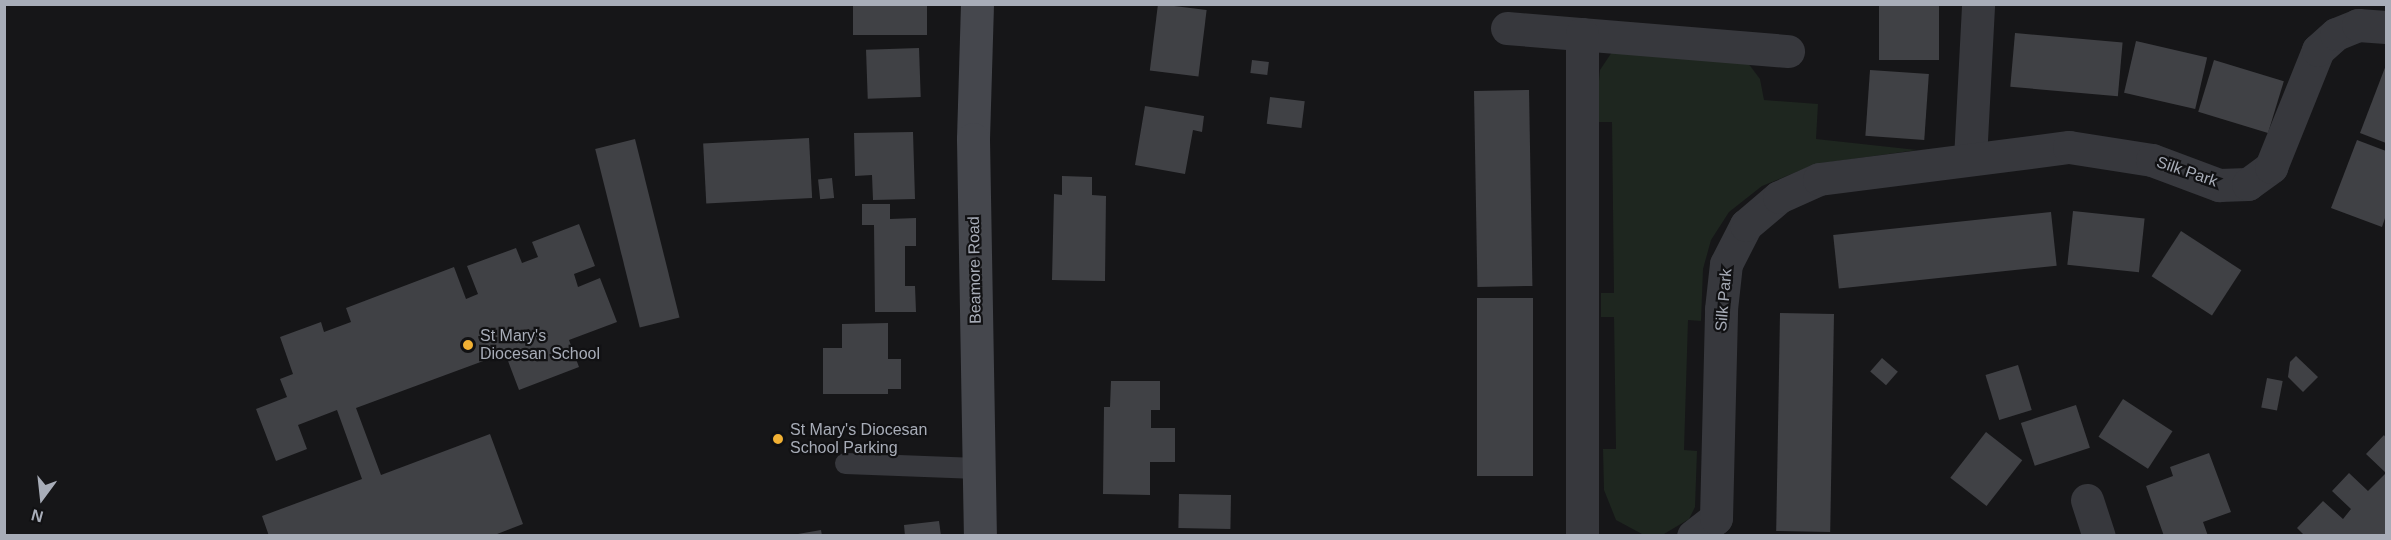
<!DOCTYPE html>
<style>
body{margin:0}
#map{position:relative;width:2391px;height:540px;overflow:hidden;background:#161618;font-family:Helvetica,sans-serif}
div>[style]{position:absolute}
.green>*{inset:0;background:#1e261f}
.building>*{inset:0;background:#404145;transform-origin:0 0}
.service>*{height:21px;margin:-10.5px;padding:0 10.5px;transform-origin:10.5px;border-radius:10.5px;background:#37383d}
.minor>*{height:33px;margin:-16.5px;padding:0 16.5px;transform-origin:16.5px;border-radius:16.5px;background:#37383d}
.secondary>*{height:33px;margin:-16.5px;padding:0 16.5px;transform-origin:16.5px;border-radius:16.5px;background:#45474d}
.dots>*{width:16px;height:16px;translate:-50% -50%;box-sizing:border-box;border:3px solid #111113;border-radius:50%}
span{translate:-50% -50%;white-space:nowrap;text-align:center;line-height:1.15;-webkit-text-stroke:4.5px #111113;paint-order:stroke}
.street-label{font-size:16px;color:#a8adb8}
.poi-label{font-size:16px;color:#a8adb8}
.left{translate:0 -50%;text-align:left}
.frame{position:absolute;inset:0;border:6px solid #a8adb8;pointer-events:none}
.north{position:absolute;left:12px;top:468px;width:60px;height:60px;-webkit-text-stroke:4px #111113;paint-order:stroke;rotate:195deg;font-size:16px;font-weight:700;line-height:24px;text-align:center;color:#a8adb8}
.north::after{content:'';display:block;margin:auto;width:21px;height:27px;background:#a8adb8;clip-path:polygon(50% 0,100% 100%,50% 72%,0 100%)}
</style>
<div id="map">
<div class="green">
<i style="clip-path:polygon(1612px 52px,1748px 63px,1760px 79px,1764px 100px,1818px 104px,1816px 139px,1917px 150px,1816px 164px,1762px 186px,1729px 212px,1711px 240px,1703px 269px,1701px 321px,1688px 320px,1684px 450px,1697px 451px,1695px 507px,1689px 519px,1664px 534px,1642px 534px,1616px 520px,1604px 490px,1603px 449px,1616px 449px,1614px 317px,1601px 317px,1601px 293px,1614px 293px,1612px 122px,1598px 122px,1598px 92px,1600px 70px)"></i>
</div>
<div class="building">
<i style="left:853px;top:4px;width:74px;height:31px"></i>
<i style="left:1158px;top:4px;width:49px;height:67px;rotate:7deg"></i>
<i style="left:1879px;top:4px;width:60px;height:56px"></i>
<i style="left:2015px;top:33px;width:108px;height:54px;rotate:5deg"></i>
<i style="left:2136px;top:41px;width:73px;height:53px;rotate:13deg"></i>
<i style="left:919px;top:48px;width:49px;height:53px;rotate:88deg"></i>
<i style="left:1252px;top:60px;width:17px;height:13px;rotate:7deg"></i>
<i style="left:2214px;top:60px;width:73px;height:54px;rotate:17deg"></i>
<i style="clip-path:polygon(2386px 65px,2386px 143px,2360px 133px)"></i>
<i style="left:1870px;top:70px;width:59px;height:66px;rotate:4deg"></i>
<i style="left:1529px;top:90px;width:196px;height:55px;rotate:89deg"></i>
<i style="left:1270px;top:97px;width:35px;height:27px;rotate:7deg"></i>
<i style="clip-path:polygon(1145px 106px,1204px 116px,1202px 132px,1193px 130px,1185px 174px,1135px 165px)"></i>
<i style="clip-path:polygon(913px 132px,915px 199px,873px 200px,872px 175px,855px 176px,854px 133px)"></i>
<i style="left:809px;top:138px;width:60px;height:106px;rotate:87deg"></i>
<i style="left:635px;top:139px;width:184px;height:41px;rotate:76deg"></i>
<i style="clip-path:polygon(2357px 140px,2386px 151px,2386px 215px,2382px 227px,2331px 208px)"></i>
<i style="clip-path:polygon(1062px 176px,1092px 177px,1092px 195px,1106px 196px,1105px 281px,1052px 280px,1054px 194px,1062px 195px)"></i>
<i style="left:832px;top:178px;width:20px;height:14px;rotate:84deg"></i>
<i style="clip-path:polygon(862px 204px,890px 204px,890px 219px,916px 218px,916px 246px,905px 246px,905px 286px,915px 286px,916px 312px,875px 312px,874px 225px,862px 225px)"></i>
<i style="left:2073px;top:211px;width:72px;height:54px;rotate:6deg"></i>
<i style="left:2051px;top:212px;width:54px;height:219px;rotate:84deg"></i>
<i style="clip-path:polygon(579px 224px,595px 266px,574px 274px,578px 287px,600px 278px,617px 322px,569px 340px,579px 367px,519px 390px,505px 353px,356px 408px,381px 475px,490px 434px,523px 524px,492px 536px,269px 536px,262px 516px,362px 479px,337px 410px,298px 425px,307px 449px,276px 461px,256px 409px,287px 397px,280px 379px,293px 374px,280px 337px,321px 322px,324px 332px,351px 322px,346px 308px,454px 267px,466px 299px,478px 294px,467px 266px,516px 248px,522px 263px,538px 257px,532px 242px)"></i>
<i style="left:2181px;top:231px;width:72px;height:54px;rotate:33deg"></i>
<i style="left:1477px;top:298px;width:56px;height:178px"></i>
<i style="left:1780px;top:313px;width:54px;height:218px;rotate:1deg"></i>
<i style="clip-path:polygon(888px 323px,888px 359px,901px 359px,901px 389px,888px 389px,888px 394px,823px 394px,823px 348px,842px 348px,842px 324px)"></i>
<i style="clip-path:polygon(2296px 356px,2318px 377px,2303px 392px,2288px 377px,2290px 362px)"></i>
<i style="left:1882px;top:358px;width:21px;height:18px;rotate:41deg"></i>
<i style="left:2018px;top:365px;width:47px;height:34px;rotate:73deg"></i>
<i style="left:2267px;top:378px;width:16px;height:30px;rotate:11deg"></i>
<i style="clip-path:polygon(1111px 381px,1160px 381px,1160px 410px,1151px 410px,1151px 428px,1175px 428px,1175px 462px,1150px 462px,1150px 495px,1103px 494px,1104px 407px,1110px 407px)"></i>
<i style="left:2123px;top:399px;width:59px;height:45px;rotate:33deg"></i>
<i style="left:2076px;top:405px;width:45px;height:58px;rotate:72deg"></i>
<i style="left:1986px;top:432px;width:46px;height:58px;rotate:38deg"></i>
<i style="clip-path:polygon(2384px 435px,2386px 438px,2386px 536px,2305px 536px,2297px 528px,2323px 501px,2343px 519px,2351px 509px,2332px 491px,2349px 473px,2368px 491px,2386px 473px,2366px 454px)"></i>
<i style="clip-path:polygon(2209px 453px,2231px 512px,2203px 522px,2208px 536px,2164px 536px,2146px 486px,2173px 476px,2170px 467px)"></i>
<i style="left:1179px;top:494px;width:52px;height:34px;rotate:1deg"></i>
<i style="clip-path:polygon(939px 521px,941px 536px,905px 536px,904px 525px)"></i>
<i style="clip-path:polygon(821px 530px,822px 536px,798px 536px,798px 534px)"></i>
</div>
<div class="service">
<i style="left:845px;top:463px;width:132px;rotate:2.2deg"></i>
</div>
<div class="minor">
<i style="left:1507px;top:28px;width:282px;rotate:4.7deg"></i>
<i style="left:1582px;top:34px;width:502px;rotate:90deg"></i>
<i style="left:1970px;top:159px;width:155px;rotate:-87deg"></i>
<i style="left:2087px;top:500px;width:38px;rotate:72deg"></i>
<i style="left:1693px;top:536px;width:29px;rotate:-38deg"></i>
<i style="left:1716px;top:518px;width:209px;rotate:-88.6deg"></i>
<i style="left:1721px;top:309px;width:45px;rotate:-83.7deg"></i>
<i style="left:1726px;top:264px;width:44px;rotate:-62.9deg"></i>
<i style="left:1746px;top:225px;width:43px;rotate:-40.3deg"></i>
<i style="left:1779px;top:197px;width:44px;rotate:-24.2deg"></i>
<i style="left:1819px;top:179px;width:252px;rotate:-7.3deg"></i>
<i style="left:2069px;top:147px;width:84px;rotate:8.9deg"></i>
<i style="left:2152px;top:160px;width:72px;rotate:20.5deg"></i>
<i style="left:2219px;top:185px;width:29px;rotate:-2deg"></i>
<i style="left:2248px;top:184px;width:29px;rotate:-36deg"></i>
<i style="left:2271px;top:167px;width:126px;rotate:-68.1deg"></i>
<i style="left:2318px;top:50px;width:24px;rotate:-42deg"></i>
<i style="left:2336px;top:34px;width:24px;rotate:-22deg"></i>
<i style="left:2358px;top:25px;width:28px;rotate:4deg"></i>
</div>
<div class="secondary">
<i style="left:977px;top:4px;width:135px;rotate:91.7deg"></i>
<i style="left:973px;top:139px;width:397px;rotate:89deg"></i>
</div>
<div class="dots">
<i style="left:468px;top:345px;background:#f2b134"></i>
<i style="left:778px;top:439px;background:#f2b134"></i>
</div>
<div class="street-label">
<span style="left:2187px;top:172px;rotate:19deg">Silk Park</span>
<span style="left:975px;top:270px;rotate:-91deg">Beamore Road</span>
<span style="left:1724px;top:300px;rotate:-85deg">Silk Park</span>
</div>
<div class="poi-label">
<span class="left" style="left:480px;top:345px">St Mary's<br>Diocesan School</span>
<span class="left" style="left:790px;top:439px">St Mary's Diocesan<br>School Parking</span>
</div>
<div class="frame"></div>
<div class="north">N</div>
</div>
